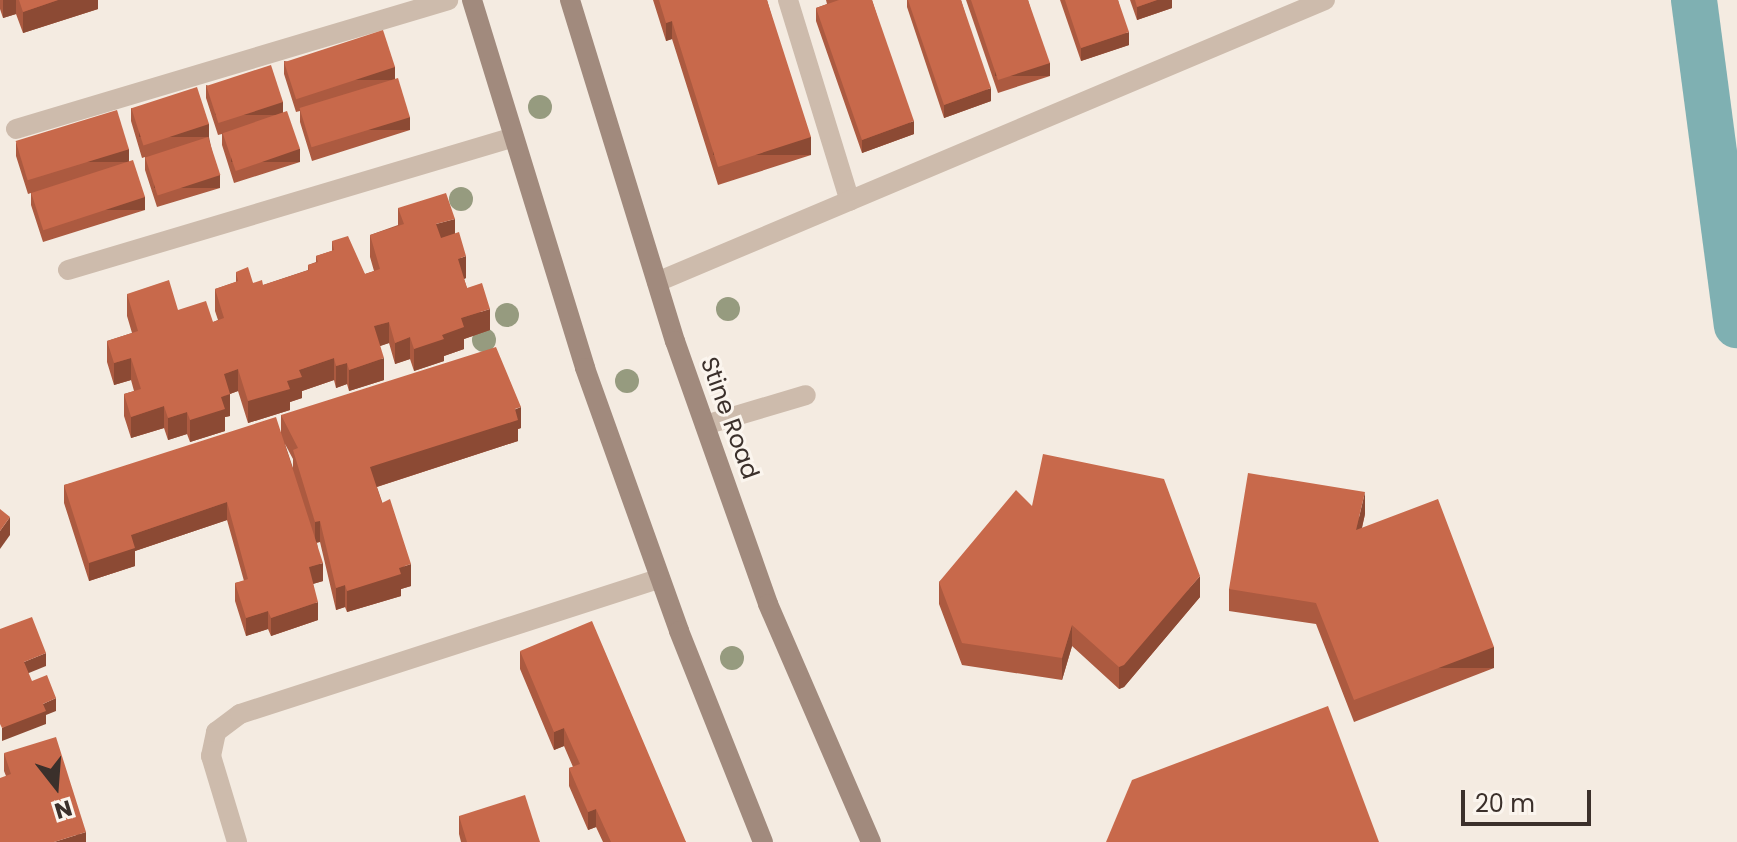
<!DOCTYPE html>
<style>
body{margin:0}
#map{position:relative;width:1737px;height:842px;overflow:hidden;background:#f4ebe1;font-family:Poppins,sans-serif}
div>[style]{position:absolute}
.canal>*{height:46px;margin:-23px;padding:0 23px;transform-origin:23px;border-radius:23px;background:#7fb0b2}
.service>*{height:20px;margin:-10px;padding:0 10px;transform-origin:10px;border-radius:10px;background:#cdbbac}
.secondary>*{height:20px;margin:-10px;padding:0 10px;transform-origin:10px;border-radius:10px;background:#a18a7d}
.trees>*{width:24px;height:24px;margin:-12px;border-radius:50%;background:#969b7f}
.wall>*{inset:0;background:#ac5a40}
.shaded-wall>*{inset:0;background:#8c4a34;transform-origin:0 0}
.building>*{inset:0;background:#c8694b;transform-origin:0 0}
span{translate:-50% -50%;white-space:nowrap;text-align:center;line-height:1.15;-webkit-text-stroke:6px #fbf5ee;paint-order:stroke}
.street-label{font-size:24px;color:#3b302b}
.north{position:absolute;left:16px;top:746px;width:80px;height:80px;-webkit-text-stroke:6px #fbf5ee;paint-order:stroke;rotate:163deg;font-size:22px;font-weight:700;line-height:32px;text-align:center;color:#3b302b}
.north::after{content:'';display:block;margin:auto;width:28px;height:36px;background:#3b302b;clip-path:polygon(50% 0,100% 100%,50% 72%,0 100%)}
.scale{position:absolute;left:1461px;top:790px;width:130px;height:36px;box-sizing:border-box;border:4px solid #3b302b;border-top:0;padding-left:10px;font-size:24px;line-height:28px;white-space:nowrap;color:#3b302b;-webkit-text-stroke:6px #fbf5ee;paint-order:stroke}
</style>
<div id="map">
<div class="canal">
<i style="left:1694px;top:0;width:328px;rotate:82.5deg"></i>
</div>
<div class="service">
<i style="left:788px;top:0;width:210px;rotate:72.9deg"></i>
<i style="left:16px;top:129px;width:451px;rotate:-16.6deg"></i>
<i style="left:68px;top:270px;width:465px;rotate:-16.6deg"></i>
<i style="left:657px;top:282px;width:725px;rotate:-22.89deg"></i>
<i style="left:705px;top:425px;width:105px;rotate:-16.5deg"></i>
<i style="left:237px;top:842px;width:90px;rotate:-106.8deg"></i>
<i style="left:211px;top:756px;width:25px;rotate:-78deg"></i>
<i style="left:216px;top:732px;width:30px;rotate:-37deg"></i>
<i style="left:240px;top:714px;width:441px;rotate:-17.9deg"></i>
</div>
<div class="secondary">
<i style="left:472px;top:0;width:385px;rotate:72.9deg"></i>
<i style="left:585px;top:368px;width:279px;rotate:70.3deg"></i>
<i style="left:679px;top:631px;width:227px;rotate:68.3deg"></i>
<i style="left:570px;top:0;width:357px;rotate:72.9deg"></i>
<i style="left:675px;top:341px;width:279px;rotate:70.5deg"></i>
<i style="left:768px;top:604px;width:259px;rotate:66.6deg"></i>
</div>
<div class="trees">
<i style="left:540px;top:107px"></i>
<i style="left:461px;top:199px"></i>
<i style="left:728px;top:309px"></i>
<i style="left:507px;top:315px"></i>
<i style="left:484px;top:340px"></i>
<i style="left:627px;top:381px"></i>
<i style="left:732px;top:658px"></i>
</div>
<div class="wall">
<i style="clip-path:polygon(0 0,98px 0,98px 9px,23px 33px,16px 14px,3px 18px,0 9px)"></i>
<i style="clip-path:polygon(653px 0,767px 0,811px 155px,718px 185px,672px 39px,666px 41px)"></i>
<i style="clip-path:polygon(826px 0,872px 0,914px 134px,862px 153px,816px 21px,816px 8px,827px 4px)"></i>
<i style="clip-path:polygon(907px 0,961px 0,991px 101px,944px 118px,907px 7px)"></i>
<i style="clip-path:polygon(966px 0,1028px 0,1050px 76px,998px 93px)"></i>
<i style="clip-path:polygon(1060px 0,1118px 0,1129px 45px,1081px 61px)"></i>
<i style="clip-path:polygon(1130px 0,1172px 0,1172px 8px,1137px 20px)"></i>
<i style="clip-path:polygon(284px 61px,395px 79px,410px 130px,312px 161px,300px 122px,300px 111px,296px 112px,284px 74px)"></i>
<i style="clip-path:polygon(206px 85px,283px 113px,300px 162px,234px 183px,222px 145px,222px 134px,218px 135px,206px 98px)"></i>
<i style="clip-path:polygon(131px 108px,209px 137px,220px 188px,157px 207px,145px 170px,145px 157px,142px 158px,131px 121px)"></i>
<i style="clip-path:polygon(16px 143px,129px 161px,145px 210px,43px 242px,31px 205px,31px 193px,28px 194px,16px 156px)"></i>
<i style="clip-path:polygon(398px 208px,455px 234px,466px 278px,464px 279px,467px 288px,490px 330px,464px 339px,464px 349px,444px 356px,444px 361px,414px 371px,410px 359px,395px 364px,389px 343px,380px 346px,384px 380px,349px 391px,347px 384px,336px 388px,334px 380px,302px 391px,302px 398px,290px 402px,290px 410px,248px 423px,238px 391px,230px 394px,230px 416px,225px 417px,225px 431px,190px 442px,187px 434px,168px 440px,164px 428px,131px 438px,124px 416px,124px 394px,134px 391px,131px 380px,114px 385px,107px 362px,107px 341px,132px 333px,127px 316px,127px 294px,213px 322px,218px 320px,215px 311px,215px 289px,236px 282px,236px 272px,253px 283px,263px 285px,308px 270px,308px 265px,316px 262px,316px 256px,332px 251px,332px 241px,365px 274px,374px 271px,370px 257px,370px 235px,398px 225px)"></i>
<i style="clip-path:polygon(evenodd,281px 415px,521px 428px,518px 429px,518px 441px,377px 487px,411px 586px,401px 589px,401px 596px,347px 612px,345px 607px,336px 610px,320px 542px,317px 543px,323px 581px,313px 584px,318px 620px,271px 636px,268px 629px,246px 636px,235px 601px,235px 583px,244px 581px,227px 520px,135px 551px,135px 566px,89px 581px,64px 503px,64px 485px,281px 432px,281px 415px,285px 444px,293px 459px,293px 468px,285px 444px)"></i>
<i style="clip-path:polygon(1032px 506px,1200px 597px,1124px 687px,1119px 689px,1072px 646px,1062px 680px,962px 665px,939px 604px,939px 582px)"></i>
<i style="clip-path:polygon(1365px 514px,1362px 528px,1494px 668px,1354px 722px,1316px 624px,1229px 611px,1229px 589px)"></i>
<i style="clip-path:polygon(520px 651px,686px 842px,603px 842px,596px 827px,588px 830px,569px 786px,569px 768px,573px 767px,564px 746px,554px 750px,520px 669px)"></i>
<i style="clip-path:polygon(4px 753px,86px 842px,6px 776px,4px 771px)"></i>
<i style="clip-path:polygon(459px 816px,540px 842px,461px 842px,459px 834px)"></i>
</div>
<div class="shaded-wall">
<i style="clip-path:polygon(3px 0,16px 0,16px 14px,3px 18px)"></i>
<i style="clip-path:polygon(58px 0,98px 0,98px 9px,23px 33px,23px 12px)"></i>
<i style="clip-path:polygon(1157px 0,1172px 0,1172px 8px,1137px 20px,1137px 7px)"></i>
<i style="clip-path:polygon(672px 21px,672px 39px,666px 41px,666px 23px)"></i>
<i style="clip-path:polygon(1129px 32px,1129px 45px,1081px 61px,1081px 48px)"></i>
<i style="left:1050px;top:63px;width:13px;height:55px;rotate:90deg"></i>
<i style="left:395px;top:67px;width:13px;height:104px;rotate:90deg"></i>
<i style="clip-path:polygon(991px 88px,991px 101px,944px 118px,944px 105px)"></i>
<i style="left:283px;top:102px;width:13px;height:68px;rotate:90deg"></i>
<i style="left:410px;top:117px;width:13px;height:103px;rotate:90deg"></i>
<i style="clip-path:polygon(914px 121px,914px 134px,862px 153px,862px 140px)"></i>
<i style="left:209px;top:124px;width:13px;height:70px;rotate:90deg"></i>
<i style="left:811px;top:137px;width:18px;height:98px;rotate:90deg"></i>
<i style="left:129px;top:149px;width:13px;height:106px;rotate:90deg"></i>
<i style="left:300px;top:149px;width:13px;height:69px;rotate:90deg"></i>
<i style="left:220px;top:175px;width:13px;height:66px;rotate:90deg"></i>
<i style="left:145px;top:197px;width:13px;height:107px;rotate:90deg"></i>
<i style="clip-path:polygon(455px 219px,455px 240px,436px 246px,436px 224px)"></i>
<i style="clip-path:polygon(466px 256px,466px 278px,458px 281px,458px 259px)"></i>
<i style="clip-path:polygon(490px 309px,490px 330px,464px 339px,464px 349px,444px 356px,444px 361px,414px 371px,414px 349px,442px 335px,461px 318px)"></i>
<i style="clip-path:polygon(389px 322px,389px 343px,374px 348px,374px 326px)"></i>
<i style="clip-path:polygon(410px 337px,410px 359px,395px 364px,395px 343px)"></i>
<i style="clip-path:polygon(131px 358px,131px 380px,114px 385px,114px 363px)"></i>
<i style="clip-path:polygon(334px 358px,334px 380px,302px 391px,302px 398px,290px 402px,290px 410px,248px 423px,248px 401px,287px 381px,299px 370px)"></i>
<i style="clip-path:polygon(384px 358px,384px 380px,349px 391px,349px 370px)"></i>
<i style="clip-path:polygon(347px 363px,347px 384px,336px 388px,336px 366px)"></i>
<i style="clip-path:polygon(238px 369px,238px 391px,224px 396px,224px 374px)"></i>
<i style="clip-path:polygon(230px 394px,230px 416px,225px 417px,225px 431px,190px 442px,190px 420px,221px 397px)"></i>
<i style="clip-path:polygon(164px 406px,164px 428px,131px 438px,131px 417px)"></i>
<i style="clip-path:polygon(521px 407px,521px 428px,518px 429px,518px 441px,370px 489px,370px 467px)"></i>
<i style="clip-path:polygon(187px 412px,187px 434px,168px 440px,168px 418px)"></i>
<i style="clip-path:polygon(1365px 492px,1365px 514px,1356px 552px,1356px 530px)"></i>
<i style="clip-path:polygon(227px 502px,227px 520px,135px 551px,135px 566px,89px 581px,89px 563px,131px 535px)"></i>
<i style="clip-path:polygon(10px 517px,10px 535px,0 549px,0 531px)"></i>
<i style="left:320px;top:521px;width:21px;height:5px;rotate:90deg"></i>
<i style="clip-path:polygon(323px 563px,323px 581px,309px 585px,309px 567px)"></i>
<i style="clip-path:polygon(411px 564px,411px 586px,401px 589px,401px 596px,347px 612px,347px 591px,399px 568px)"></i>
<i style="clip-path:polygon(1200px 576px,1200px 597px,1124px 687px,1119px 689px,1119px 667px)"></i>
<i style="clip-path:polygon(345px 585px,345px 607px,336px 610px,336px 588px)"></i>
<i style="clip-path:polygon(318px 602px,318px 620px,271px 636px,271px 618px)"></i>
<i style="clip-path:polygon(268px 611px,268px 629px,246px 636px,246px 618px)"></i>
<i style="clip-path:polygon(1072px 625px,1072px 646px,1062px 680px,1062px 658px)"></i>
<i style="left:1494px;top:647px;width:21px;height:150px;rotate:90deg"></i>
<i style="clip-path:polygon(46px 653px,46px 666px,24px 675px,24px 662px)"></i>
<i style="clip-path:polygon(56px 698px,56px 711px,46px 715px,46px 724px,2px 741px,2px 728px,43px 704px)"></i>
<i style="clip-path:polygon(564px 728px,564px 746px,554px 750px,554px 732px)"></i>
<i style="clip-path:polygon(596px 809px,596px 827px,588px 830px,588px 812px)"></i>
<i style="clip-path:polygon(86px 832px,86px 842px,54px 842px)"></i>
</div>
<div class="building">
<i style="clip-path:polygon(19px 0,58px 0,23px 12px)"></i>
<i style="clip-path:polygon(659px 0,767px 0,811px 137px,718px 167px,672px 21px,666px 23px)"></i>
<i style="clip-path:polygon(839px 0,872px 0,914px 121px,862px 140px,816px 8px)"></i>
<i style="clip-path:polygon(908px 0,961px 0,991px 88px,944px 105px)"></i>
<i style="clip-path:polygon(971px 0,1028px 0,1050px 63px,998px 80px)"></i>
<i style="clip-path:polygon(1065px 0,1118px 0,1129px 32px,1081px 48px)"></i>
<i style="clip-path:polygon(1135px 0,1157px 0,1137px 7px)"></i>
<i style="left:383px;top:30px;width:39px;height:104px;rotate:72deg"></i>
<i style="left:271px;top:65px;width:39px;height:68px;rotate:72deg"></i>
<i style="left:398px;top:78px;width:41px;height:103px;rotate:73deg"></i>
<i style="left:197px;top:87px;width:39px;height:69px;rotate:72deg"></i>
<i style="left:117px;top:110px;width:41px;height:106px;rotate:73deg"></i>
<i style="left:287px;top:111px;width:40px;height:68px;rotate:71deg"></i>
<i style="left:208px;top:137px;width:40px;height:66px;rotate:72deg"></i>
<i style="left:133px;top:160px;width:39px;height:107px;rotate:72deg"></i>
<i style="clip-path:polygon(446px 193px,455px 219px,436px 224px,441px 238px,459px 232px,466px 256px,458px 259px,467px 288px,482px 283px,490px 309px,461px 318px,464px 327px,442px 335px,444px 339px,414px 349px,410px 337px,395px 343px,389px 322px,374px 326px,384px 358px,349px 370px,347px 363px,336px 366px,334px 358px,299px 370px,302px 377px,287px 381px,290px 389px,248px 401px,238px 369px,224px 374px,230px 394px,221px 397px,225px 409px,190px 420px,187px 412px,168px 418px,164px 406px,131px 417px,124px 394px,141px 389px,131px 358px,114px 363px,107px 341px,138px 331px,127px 294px,169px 280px,178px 310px,206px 301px,213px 322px,224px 318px,215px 289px,238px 281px,236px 272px,248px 267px,253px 283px,262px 280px,263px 285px,309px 270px,308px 265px,318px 262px,316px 256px,334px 250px,332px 241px,348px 236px,365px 274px,380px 269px,370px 235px,404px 224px,398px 208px)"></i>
<i style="clip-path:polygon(496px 347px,521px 407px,515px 409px,518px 420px,370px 467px,382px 503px,390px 499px,411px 564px,399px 568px,401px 574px,347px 591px,345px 585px,336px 588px,320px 521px,315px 522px,293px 450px,298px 448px,281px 415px)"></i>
<i style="clip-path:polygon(276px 417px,323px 563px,309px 567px,318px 602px,271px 618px,268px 611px,246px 618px,235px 583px,248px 579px,227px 502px,131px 535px,135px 548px,89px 563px,64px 485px)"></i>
<i style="clip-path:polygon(1043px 454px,1164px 479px,1200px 576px,1124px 665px,1119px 667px,1072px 625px,1062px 658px,962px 643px,939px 582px,1016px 490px,1032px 506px)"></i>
<i style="clip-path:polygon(1248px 473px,1365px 492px,1356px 530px,1438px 499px,1494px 647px,1354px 700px,1316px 603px,1229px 589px)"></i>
<i style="clip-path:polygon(0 509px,10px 517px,0 531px)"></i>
<i style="clip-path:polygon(32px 617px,46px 653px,24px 662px,32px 681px,47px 675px,56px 698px,43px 704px,46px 711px,2px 728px,0 724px,0 629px)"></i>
<i style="clip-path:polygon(592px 621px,686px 842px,611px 842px,596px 809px,588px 812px,569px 768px,580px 764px,564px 728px,554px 732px,520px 651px)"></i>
<i style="clip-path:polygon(1328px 706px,1379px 842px,1106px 842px,1132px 780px)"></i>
<i style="clip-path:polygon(56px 737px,86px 832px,54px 842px,0 842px,0 778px,11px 774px,4px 753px)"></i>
<i style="clip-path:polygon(525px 795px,540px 842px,467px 842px,459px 816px)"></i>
</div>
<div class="street-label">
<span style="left:730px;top:418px;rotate:70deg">Stine Road</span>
</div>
<div class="north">N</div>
<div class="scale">20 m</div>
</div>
